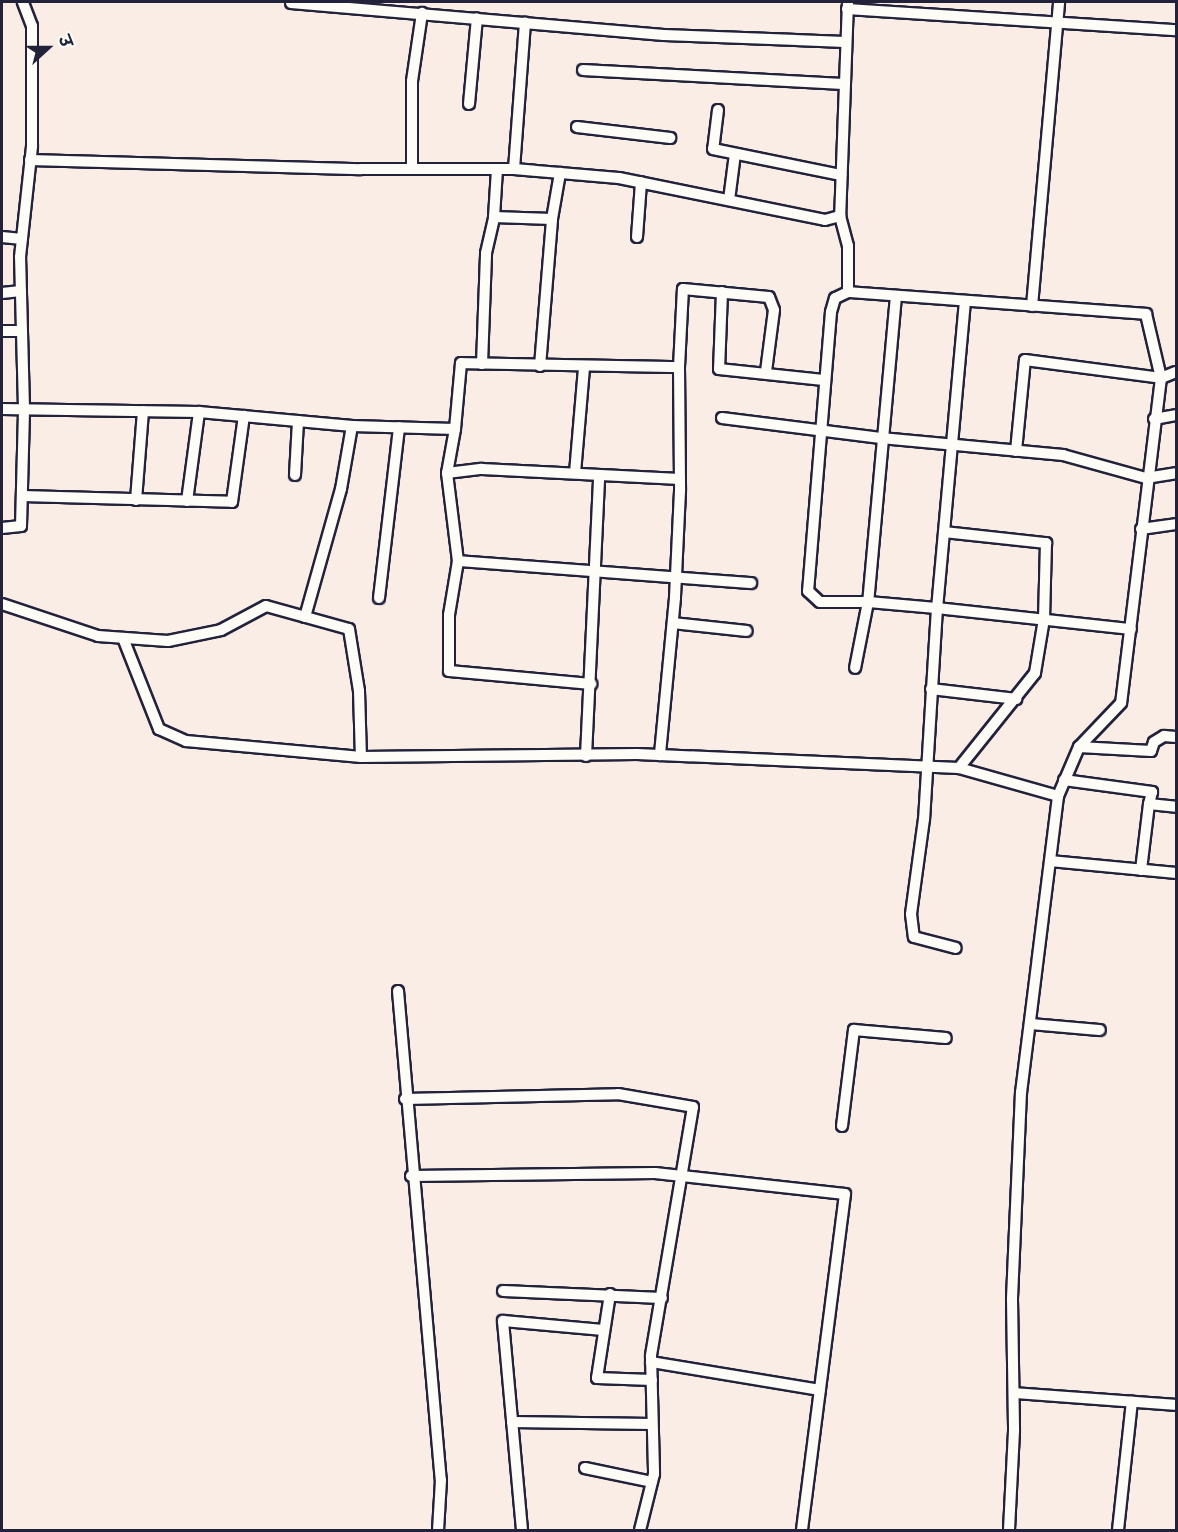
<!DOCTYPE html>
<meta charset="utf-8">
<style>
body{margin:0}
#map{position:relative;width:1178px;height:1532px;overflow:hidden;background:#f9ede6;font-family:"Architects Daughter","Playpen Sans Deva",sans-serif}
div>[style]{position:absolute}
.roads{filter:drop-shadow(2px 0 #22223b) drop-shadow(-2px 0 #22223b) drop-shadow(0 2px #22223b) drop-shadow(0 -2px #22223b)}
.minor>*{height:10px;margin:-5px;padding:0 5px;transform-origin:5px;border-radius:5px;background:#fdfcf7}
span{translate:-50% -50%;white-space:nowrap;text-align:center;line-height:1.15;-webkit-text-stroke:4.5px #fdfcf7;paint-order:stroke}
.frame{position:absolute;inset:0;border:3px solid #22223b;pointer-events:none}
.north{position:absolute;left:18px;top:18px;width:60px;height:60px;-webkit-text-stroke:4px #fdfcf7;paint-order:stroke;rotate:69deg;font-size:16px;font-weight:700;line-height:24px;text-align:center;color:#22223b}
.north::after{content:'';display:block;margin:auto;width:21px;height:27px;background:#22223b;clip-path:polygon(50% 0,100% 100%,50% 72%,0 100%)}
</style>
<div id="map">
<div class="roads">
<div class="minor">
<i style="left:848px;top:2px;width:214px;rotate:92.1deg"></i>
<i style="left:840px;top:216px;width:31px;rotate:75deg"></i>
<i style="left:848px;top:246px;width:46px;rotate:90deg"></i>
<i style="left:848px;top:292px;width:299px;rotate:4.2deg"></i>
<i style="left:1146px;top:314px;width:66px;rotate:76.8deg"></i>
<i style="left:1161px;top:378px;width:327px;rotate:97deg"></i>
<i style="left:1121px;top:703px;width:61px;rotate:133.7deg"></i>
<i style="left:1079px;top:747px;width:53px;rotate:113.2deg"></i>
<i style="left:1058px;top:796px;width:298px;rotate:97.1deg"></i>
<i style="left:1021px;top:1092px;width:207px;rotate:92.5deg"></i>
<i style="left:1012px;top:1299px;width:132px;rotate:89.1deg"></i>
<i style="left:1014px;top:1431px;width:99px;rotate:92.9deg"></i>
<i style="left:291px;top:3px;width:374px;rotate:4.9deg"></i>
<i style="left:664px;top:35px;width:181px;rotate:2.2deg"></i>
<i style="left:847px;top:9px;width:330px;rotate:3.7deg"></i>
<i style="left:583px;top:70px;width:260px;rotate:3.1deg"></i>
<i style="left:469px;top:104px;width:86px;rotate:-84.7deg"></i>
<i style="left:718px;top:110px;width:39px;rotate:97deg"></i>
<i style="left:713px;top:149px;width:131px;rotate:11.5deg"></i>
<i style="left:577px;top:127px;width:94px;rotate:6.7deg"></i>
<i style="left:30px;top:160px;width:331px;rotate:1.6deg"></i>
<i style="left:361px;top:169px;width:153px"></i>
<i style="left:514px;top:169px;width:105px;rotate:4.9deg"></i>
<i style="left:619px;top:178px;width:210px;rotate:11.5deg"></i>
<i style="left:825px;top:220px;width:16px;rotate:-15deg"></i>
<i style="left:412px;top:169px;width:88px;rotate:-90deg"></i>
<i style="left:412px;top:81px;width:69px;rotate:-81.6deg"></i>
<i style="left:514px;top:169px;width:147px;rotate:-85.7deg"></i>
<i style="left:729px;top:200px;width:46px;rotate:-82.6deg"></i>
<i style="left:494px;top:217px;width:58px;rotate:2deg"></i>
<i style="left:2px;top:237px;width:20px;rotate:6deg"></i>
<i style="left:637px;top:237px;width:55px;rotate:-85.8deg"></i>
<i style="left:722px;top:292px;width:77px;rotate:92.2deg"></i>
<i style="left:719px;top:369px;width:105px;rotate:6deg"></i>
<i style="left:848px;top:292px;width:14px;rotate:155deg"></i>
<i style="left:835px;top:298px;width:15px;rotate:106deg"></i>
<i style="left:831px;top:312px;width:280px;rotate:94.7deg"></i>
<i style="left:808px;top:591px;width:16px;rotate:43deg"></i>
<i style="left:820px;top:602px;width:48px"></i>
<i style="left:868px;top:602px;width:67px;rotate:101.1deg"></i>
<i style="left:2px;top:293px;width:19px;rotate:-6deg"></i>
<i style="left:896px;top:296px;width:307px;rotate:95.2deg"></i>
<i style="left:868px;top:602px;width:69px;rotate:5deg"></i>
<i style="left:937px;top:608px;width:211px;rotate:93.5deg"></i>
<i style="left:924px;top:819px;width:96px;rotate:97.8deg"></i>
<i style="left:911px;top:914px;width:23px;rotate:83deg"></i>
<i style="left:914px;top:937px;width:43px;rotate:14.7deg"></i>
<i style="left:965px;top:301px;width:308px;rotate:95.2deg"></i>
<i style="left:937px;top:608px;width:195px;rotate:6.2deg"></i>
<i style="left:1032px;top:306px;width:305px;rotate:-84.9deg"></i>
<i style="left:2px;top:331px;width:20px"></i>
<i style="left:482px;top:364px;width:111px;rotate:-87.9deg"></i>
<i style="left:486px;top:253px;width:37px;rotate:-77deg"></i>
<i style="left:494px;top:217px;width:48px;rotate:-86.4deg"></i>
<i style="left:540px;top:366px;width:147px;rotate:-85.3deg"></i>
<i style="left:552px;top:219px;width:47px;rotate:-80.1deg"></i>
<i style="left:679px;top:367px;width:78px;rotate:-87.1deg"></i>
<i style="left:683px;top:289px;width:86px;rotate:5.3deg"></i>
<i style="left:769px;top:297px;width:14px;rotate:69deg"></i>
<i style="left:774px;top:310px;width:63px;rotate:97.4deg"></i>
<i style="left:2px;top:409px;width:197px;rotate:0.9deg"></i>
<i style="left:199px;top:412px;width:154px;rotate:5.2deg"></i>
<i style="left:352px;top:426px;width:103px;rotate:1.7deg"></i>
<i style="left:455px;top:429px;width:66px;rotate:-84.8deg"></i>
<i style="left:461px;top:363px;width:218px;rotate:1.1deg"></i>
<i style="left:679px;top:367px;width:124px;rotate:89.5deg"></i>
<i style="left:680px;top:491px;width:107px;rotate:92.7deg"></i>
<i style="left:675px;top:598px;width:158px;rotate:95.5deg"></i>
<i style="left:722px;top:418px;width:160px;rotate:7.2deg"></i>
<i style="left:881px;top:438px;width:183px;rotate:5.3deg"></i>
<i style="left:1063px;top:455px;width:86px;rotate:15.5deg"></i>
<i style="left:1146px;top:478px;width:30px;rotate:-9deg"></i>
<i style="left:1154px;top:419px;width:22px;rotate:-10deg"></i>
<i style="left:455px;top:429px;width:45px;rotate:100.3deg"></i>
<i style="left:447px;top:473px;width:89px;rotate:82.9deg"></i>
<i style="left:458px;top:561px;width:55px;rotate:99.5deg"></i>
<i style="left:449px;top:615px;width:56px;rotate:90deg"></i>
<i style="left:449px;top:671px;width:143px;rotate:5.2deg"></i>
<i style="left:1016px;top:451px;width:91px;rotate:-84.4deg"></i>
<i style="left:1025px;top:360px;width:137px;rotate:7.5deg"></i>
<i style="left:1161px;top:378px;width:16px;rotate:-22deg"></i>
<i style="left:447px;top:473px;width:35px;rotate:-7deg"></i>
<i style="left:482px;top:469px;width:198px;rotate:2.9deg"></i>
<i style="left:575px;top:473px;width:106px;rotate:-85.1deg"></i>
<i style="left:295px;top:475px;width:54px;rotate:-86.8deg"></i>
<i style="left:22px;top:496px;width:210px;rotate:1.6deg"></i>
<i style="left:232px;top:502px;width:87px;rotate:-82.1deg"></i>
<i style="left:136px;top:500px;width:89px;rotate:-85.5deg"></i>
<i style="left:187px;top:501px;width:90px;rotate:-82.3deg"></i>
<i style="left:2px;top:528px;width:19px;rotate:-6deg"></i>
<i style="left:21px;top:526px;width:118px;rotate:-88.5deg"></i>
<i style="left:24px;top:408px;width:151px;rotate:-91.5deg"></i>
<i style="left:20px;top:257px;width:112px;rotate:-83.8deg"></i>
<i style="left:32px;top:146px;width:120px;rotate:-90deg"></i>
<i style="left:32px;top:26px;width:26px;rotate:-111deg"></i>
<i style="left:1141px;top:529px;width:35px;rotate:-8deg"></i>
<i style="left:944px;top:532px;width:103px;rotate:6.2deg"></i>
<i style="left:1046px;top:543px;width:76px;rotate:91.5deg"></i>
<i style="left:1044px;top:619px;width:55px;rotate:99.5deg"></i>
<i style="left:1035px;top:673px;width:122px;rotate:128.7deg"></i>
<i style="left:458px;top:561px;width:294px;rotate:4.3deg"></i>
<i style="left:379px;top:598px;width:172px;rotate:-83.3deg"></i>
<i style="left:2px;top:604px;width:101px;rotate:18.4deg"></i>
<i style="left:98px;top:636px;width:70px;rotate:4.1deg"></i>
<i style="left:168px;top:641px;width:54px;rotate:-11.7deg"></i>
<i style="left:221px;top:630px;width:51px;rotate:-28.1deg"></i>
<i style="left:266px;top:606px;width:86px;rotate:15.5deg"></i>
<i style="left:349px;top:629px;width:63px;rotate:80.8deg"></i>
<i style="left:359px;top:691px;width:66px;rotate:88.3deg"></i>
<i style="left:305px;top:617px;width:133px;rotate:-74.3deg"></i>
<i style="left:341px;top:489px;width:64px;rotate:-80.1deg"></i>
<i style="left:673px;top:623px;width:74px;rotate:6.2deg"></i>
<i style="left:123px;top:638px;width:98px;rotate:68.4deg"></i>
<i style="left:159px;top:729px;width:30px;rotate:24deg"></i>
<i style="left:186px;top:741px;width:176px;rotate:5.2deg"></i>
<i style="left:361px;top:757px;width:276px;rotate:-0.6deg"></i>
<i style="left:637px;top:754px;width:322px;rotate:2.5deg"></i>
<i style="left:959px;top:768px;width:103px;rotate:15.8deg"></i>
<i style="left:931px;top:689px;width:86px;rotate:6.7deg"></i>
<i style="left:1079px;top:747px;width:72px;rotate:3.2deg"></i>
<i style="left:1151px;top:751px;width:9px;rotate:-72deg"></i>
<i style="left:1154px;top:742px;width:12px;rotate:-31deg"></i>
<i style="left:1164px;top:736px;width:12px;rotate:5deg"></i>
<i style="left:586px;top:756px;width:279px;rotate:-87.3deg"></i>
<i style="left:1064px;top:780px;width:89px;rotate:7.8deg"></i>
<i style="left:1152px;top:792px;width:12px;rotate:104deg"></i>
<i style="left:1149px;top:804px;width:27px;rotate:6deg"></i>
<i style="left:1050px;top:861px;width:127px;rotate:5.4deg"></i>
<i style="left:1141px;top:870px;width:66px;rotate:-83.1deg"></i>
<i style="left:398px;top:991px;width:491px;rotate:85deg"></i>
<i style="left:441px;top:1480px;width:50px;rotate:93.4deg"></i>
<i style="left:1030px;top:1024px;width:70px;rotate:4.9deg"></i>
<i style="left:405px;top:1099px;width:213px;rotate:-1.3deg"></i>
<i style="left:618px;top:1094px;width:76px;rotate:9.8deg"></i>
<i style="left:693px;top:1107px;width:253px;rotate:99.6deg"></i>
<i style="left:651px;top:1356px;width:118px;rotate:88.5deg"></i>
<i style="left:654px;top:1474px;width:58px;rotate:104deg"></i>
<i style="left:842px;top:1126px;width:97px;rotate:-82.9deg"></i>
<i style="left:854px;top:1030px;width:92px;rotate:5deg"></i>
<i style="left:411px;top:1176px;width:244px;rotate:-0.7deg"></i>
<i style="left:655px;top:1173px;width:191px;rotate:6.3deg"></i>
<i style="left:845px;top:1194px;width:339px;rotate:97.3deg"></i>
<i style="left:503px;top:1291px;width:159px;rotate:2.5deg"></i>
<i style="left:610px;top:1294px;width:85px;rotate:98.8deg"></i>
<i style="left:597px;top:1378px;width:55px;rotate:2.1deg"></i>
<i style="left:651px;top:1362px;width:171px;rotate:9.4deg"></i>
<i style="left:1014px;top:1393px;width:162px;rotate:4.2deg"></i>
<i style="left:512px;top:1422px;width:140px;rotate:0.8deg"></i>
<i style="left:585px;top:1468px;width:68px;rotate:11.8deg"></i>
<i style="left:522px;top:1530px;width:210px;rotate:-95.2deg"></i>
<i style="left:503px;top:1321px;width:101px;rotate:5.1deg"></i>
<i style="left:1118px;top:1530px;width:129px;rotate:-83.8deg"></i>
</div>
</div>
<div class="frame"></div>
<div class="north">उ</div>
</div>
